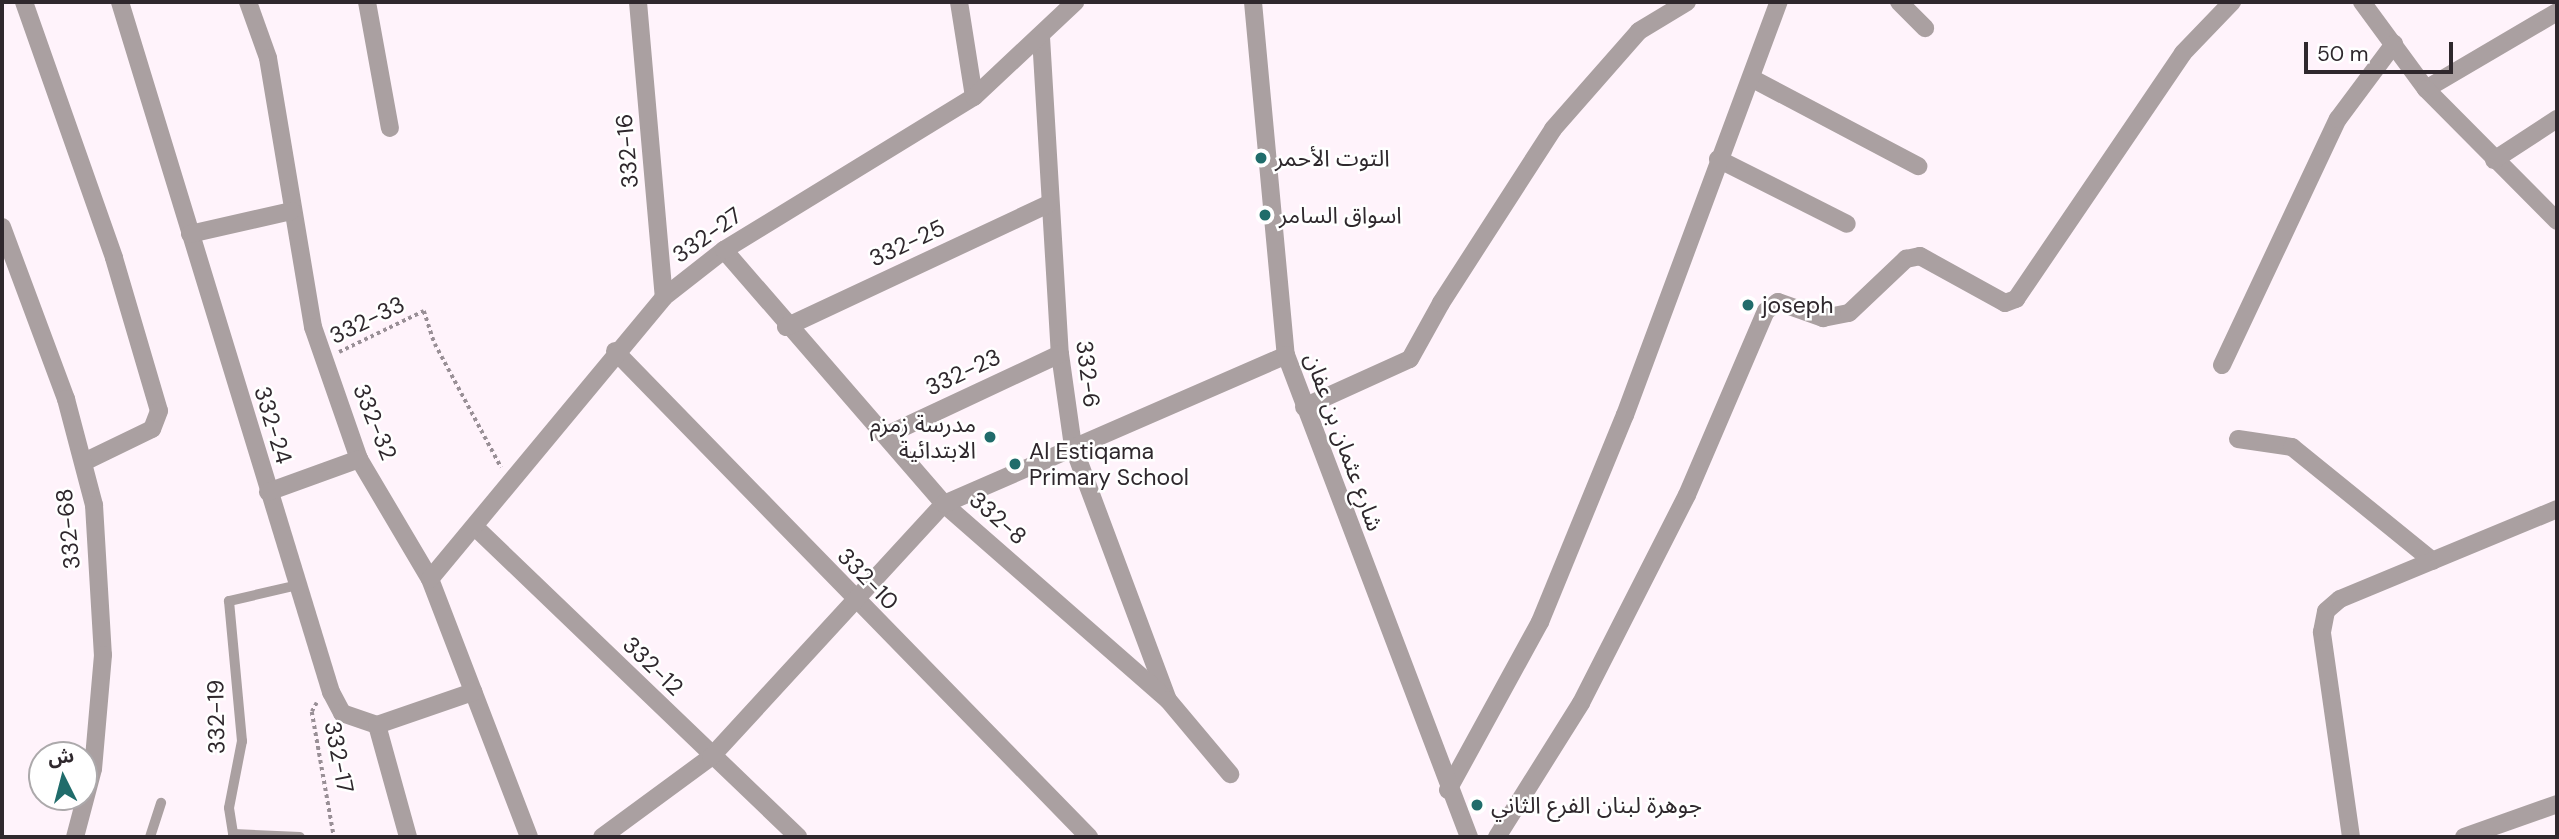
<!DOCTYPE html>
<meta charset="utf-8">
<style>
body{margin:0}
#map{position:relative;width:2559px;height:839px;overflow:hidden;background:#fff3fb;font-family:"DM Sans","Noto Sans Arabic",sans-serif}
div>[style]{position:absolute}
.path>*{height:3.5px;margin-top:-1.75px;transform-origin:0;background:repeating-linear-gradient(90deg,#998f96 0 3.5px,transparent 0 7px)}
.service>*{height:10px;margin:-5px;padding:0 5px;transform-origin:5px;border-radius:5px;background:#aaa0a1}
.minor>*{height:18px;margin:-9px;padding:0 9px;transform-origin:9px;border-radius:9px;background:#aaa0a1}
.tertiary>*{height:18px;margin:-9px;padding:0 9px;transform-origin:9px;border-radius:9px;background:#aaa0a1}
.dots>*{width:19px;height:19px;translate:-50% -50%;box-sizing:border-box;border:4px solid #fff;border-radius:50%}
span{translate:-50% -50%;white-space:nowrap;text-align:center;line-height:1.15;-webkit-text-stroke:5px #fff;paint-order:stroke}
.street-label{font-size:23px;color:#2f282d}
.poi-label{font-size:23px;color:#2f282d}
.left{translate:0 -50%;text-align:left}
.right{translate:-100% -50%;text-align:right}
.frame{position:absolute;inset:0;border:4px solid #2f282d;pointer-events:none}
.north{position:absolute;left:28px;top:741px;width:70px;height:70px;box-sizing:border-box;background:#fff;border:2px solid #aca9ab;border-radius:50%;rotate:354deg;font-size:19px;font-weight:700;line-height:28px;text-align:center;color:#2f282d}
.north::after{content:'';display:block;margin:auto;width:24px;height:32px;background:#206c6b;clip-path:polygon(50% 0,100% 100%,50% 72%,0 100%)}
.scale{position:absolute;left:2304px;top:42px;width:149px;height:32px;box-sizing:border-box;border:4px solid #2f282d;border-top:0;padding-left:9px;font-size:21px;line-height:24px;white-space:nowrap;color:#2f282d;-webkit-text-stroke:5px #fff;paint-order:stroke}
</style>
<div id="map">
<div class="path">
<i style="left:339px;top:352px;width:94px;rotate:-25.8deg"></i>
<i style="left:424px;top:311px;width:35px;rotate:72deg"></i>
<i style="left:435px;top:344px;width:140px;rotate:61.8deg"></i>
<i style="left:317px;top:703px;width:10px;rotate:119deg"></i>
<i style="left:312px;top:712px;width:127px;rotate:80deg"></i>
</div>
<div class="service">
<i style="left:298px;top:585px;width:71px;rotate:166.9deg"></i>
<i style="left:229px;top:601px;width:141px;rotate:84.7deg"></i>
<i style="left:242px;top:741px;width:68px;rotate:101deg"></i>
<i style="left:229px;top:808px;width:26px;rotate:81deg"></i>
<i style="left:233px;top:834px;width:67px;rotate:2.6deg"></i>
<i style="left:150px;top:837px;width:36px;rotate:-72deg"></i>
</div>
<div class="minor">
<i style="left:24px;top:2px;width:271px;rotate:70.6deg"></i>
<i style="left:114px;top:258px;width:159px;rotate:73.6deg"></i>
<i style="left:159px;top:411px;width:19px;rotate:111deg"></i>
<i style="left:152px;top:429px;width:76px;rotate:154.1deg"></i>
<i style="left:120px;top:2px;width:722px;rotate:73deg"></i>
<i style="left:331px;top:692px;width:24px;rotate:62deg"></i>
<i style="left:342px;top:713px;width:37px;rotate:19deg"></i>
<i style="left:377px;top:725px;width:116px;rotate:74.5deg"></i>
<i style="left:248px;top:2px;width:59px;rotate:70.3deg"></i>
<i style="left:268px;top:58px;width:273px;rotate:80.5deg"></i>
<i style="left:313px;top:327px;width:140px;rotate:70.8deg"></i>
<i style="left:359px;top:459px;width:139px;rotate:59.4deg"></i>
<i style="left:430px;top:579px;width:276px;rotate:69deg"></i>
<i style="left:367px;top:2px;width:128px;rotate:79.7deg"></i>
<i style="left:638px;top:2px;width:296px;rotate:85deg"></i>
<i style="left:959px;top:2px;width:96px;rotate:81deg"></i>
<i style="left:1899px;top:2px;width:37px;rotate:45deg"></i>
<i style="left:2362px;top:2px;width:108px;rotate:53.7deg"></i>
<i style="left:2557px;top:12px;width:152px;rotate:149.6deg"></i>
<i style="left:2426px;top:89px;width:186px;rotate:45.2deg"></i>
<i style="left:1041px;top:37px;width:318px;rotate:86.6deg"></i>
<i style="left:1060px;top:354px;width:93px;rotate:82deg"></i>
<i style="left:1073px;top:446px;width:268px;rotate:69.5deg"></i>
<i style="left:1753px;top:79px;width:187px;rotate:27.8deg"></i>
<i style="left:1718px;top:159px;width:144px;rotate:26.7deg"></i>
<i style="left:2494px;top:160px;width:75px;rotate:-33.1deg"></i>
<i style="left:2px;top:227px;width:184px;rotate:69.6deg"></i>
<i style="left:66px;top:399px;width:110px;rotate:75.2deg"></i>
<i style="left:94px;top:505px;width:150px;rotate:86.6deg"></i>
<i style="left:103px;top:655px;width:114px;rotate:95deg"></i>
<i style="left:93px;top:769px;width:70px;rotate:104.8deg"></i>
<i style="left:190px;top:234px;width:104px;rotate:-12.8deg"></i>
<i style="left:724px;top:250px;width:336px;rotate:49.1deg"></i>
<i style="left:944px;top:504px;width:298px;rotate:41.2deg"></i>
<i style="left:1168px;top:700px;width:97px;rotate:50deg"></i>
<i style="left:786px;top:327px;width:289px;rotate:-25.1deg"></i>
<i style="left:615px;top:351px;width:679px;rotate:45.72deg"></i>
<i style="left:2222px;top:365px;width:272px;rotate:-64.8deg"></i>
<i style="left:2338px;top:119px;width:94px;rotate:-53.3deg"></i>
<i style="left:1304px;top:407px;width:116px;rotate:-24.4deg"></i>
<i style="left:1410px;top:359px;width:64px;rotate:-61deg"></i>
<i style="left:1441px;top:303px;width:207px;rotate:-57.2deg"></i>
<i style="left:1553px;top:129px;width:130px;rotate:-48.7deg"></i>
<i style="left:1639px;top:31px;width:56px;rotate:-31.1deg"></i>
<i style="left:887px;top:435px;width:191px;rotate:-25.1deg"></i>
<i style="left:2238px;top:439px;width:55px;rotate:8.4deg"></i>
<i style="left:2292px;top:447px;width:181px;rotate:39deg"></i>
<i style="left:268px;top:492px;width:97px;rotate:-19.9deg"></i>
<i style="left:475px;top:527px;width:448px;rotate:43.8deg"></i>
<i style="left:430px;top:579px;width:366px;rotate:-50.3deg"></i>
<i style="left:664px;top:297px;width:76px;rotate:-38.1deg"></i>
<i style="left:724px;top:250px;width:293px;rotate:-31.5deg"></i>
<i style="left:974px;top:97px;width:139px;rotate:-43.2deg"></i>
<i style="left:377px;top:725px;width:102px;rotate:-19deg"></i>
<i style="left:1448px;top:790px;width:192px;rotate:-61.3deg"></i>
<i style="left:1540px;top:622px;width:224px;rotate:-67.7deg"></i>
<i style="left:1625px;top:415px;width:441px;rotate:-69.6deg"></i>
<i style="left:602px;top:837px;width:135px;rotate:-36.3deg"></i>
<i style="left:711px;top:757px;width:344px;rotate:-47.4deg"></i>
<i style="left:944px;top:504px;width:373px;rotate:-23.5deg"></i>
<i style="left:1497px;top:837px;width:158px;rotate:-57.9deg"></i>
<i style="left:1581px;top:703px;width:233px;rotate:-63deg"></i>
<i style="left:1687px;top:495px;width:200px;rotate:-66.8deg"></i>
<i style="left:1766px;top:311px;width:15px;rotate:-37deg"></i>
<i style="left:1778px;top:302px;width:48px;rotate:19.6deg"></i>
<i style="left:1823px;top:318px;width:26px;rotate:-11deg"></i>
<i style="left:1849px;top:313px;width:79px;rotate:-43.5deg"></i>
<i style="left:1906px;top:259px;width:14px;rotate:-12deg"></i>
<i style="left:1920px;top:256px;width:97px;rotate:28.9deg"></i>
<i style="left:2005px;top:303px;width:12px;rotate:-20deg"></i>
<i style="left:2016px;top:299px;width:297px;rotate:-55.8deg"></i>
<i style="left:2183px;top:53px;width:71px;rotate:-46.1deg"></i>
<i style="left:2351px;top:837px;width:207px;rotate:-98.1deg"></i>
<i style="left:2322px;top:632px;width:21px;rotate:-79deg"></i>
<i style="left:2326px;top:611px;width:18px;rotate:-41deg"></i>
<i style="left:2340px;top:599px;width:235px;rotate:-22.5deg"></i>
<i style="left:2464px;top:837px;width:99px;rotate:-19.5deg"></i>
</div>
<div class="tertiary">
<i style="left:1253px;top:2px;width:355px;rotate:84.7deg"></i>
<i style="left:1286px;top:355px;width:516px;rotate:69.21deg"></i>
</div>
<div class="dots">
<i style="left:1261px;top:158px;background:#206c6b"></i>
<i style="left:1265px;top:215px;background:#206c6b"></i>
<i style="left:1748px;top:305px;background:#206c6b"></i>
<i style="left:990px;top:437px;background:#206c6b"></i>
<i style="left:1015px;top:464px;background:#206c6b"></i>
<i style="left:1477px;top:805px;background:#206c6b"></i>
</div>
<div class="street-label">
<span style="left:627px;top:151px;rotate:-95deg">332-16</span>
<span style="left:707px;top:235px;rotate:-35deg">332-27</span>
<span style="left:907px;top:243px;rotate:-25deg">332-25</span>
<span style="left:367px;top:320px;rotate:-26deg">332-33</span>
<span style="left:963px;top:372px;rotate:-25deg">332-23</span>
<span style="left:1088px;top:374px;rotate:83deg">332-6</span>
<span style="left:375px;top:422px;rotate:68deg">332-32</span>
<span style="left:273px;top:425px;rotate:73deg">332-24</span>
<span style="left:1344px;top:442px;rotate:70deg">شارع عثمان بن عفان</span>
<span style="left:998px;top:518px;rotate:41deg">332-8</span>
<span style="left:68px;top:529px;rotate:-96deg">332-68</span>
<span style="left:868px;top:579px;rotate:46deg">332-10</span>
<span style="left:653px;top:666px;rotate:44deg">332-12</span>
<span style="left:216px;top:717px;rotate:-91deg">332-19</span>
<span style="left:339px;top:757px;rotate:79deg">332-17</span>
</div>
<div class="poi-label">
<span class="left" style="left:1275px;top:158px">التوت الأحمر</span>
<span class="left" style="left:1279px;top:215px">اسواق السامر</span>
<span class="left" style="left:1762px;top:305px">joseph</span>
<span class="right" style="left:976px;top:437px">مدرسة زمزم<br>الابتدائية</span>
<span class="left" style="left:1029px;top:464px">Al Estiqama<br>Primary School</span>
<span class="left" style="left:1491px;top:805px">جوهرة لبنان الفرع الثاني</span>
</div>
<div class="frame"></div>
<div class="north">ش</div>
<div class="scale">50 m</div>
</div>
